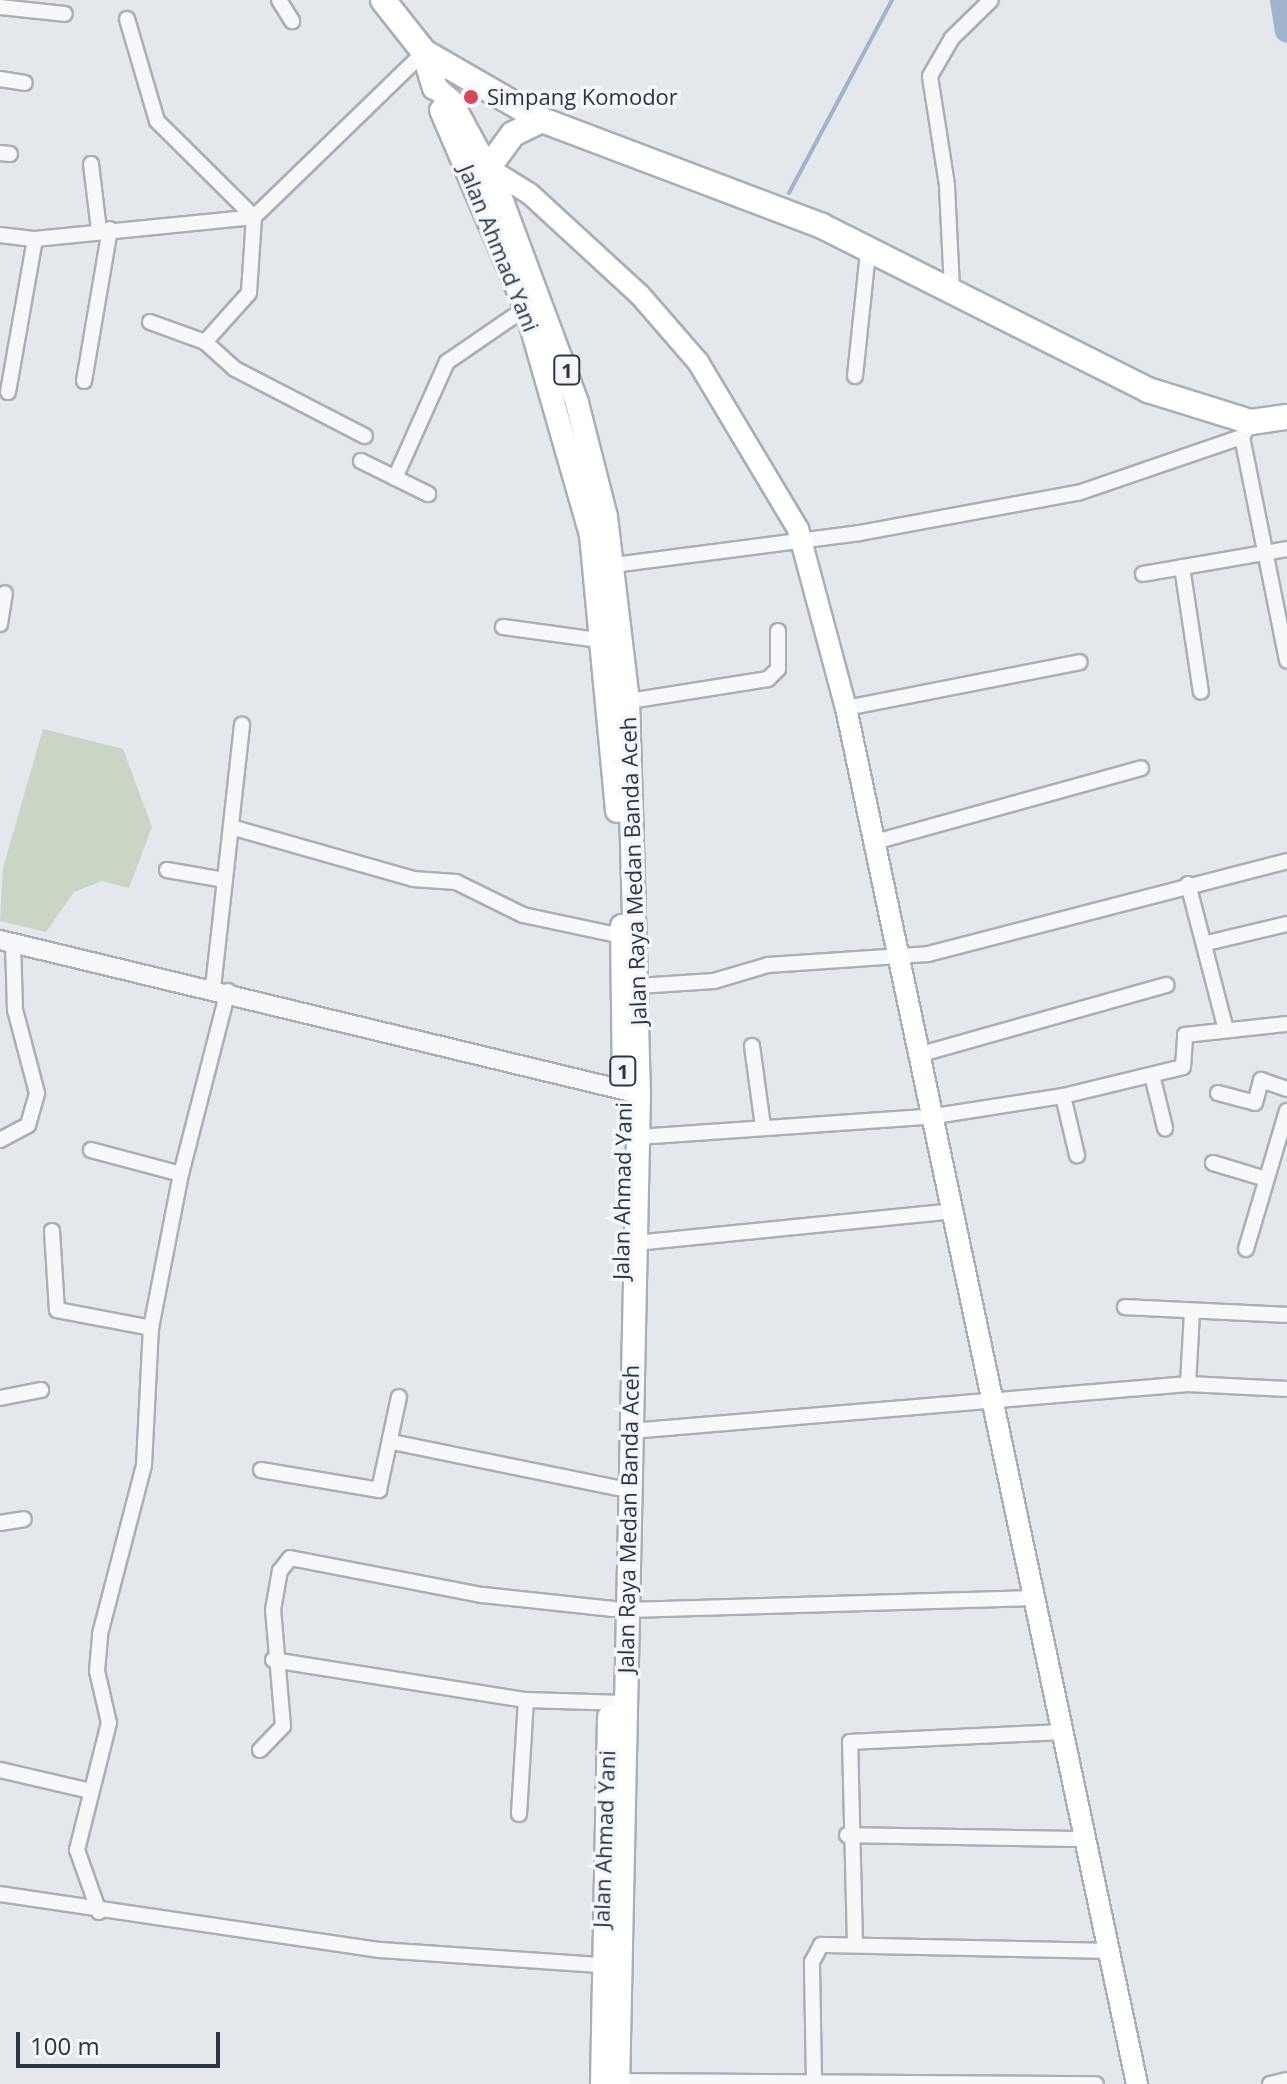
<!DOCTYPE html>
<style>
body{margin:0}
#map{position:relative;width:1287px;height:2084px;overflow:hidden;background:#e4e7ec;font-family:"Open Sans",sans-serif}
div>[style]{position:absolute}
.green>*{inset:0;background:#c9d6c5}
.stream>*{height:4px;margin:-2px;padding:0 2px;transform-origin:2px;border-radius:2px;background:#9fb4cc}
.river>*{height:24px;margin:-12px;padding:0 12px;transform-origin:12px;border-radius:12px;background:#9fb4cc}
.roads{filter:drop-shadow(2px 0 #a9aeb7) drop-shadow(-2px 0 #a9aeb7) drop-shadow(0 2px #a9aeb7) drop-shadow(0 -2px #a9aeb7)}
.minor>*{height:14px;margin:-7px;padding:0 7px;transform-origin:7px;border-radius:7px;background:#f7f8fa}
.tertiary>*{height:18px;margin:-9px;padding:0 9px;transform-origin:9px;border-radius:9px;background:#f7f8fa}
.secondary>*{height:20px;margin:-10px;padding:0 10px;transform-origin:10px;border-radius:10px;background:#fff}
.primary>*{height:22px;margin:-11px;padding:0 11px;transform-origin:11px;border-radius:11px;background:#fff}
.trunk>*{height:24px;margin:-12px;padding:0 12px;transform-origin:12px;border-radius:12px;background:#fff}
.dots>*{width:22px;height:22px;translate:-50% -50%;box-sizing:border-box;border:4px solid #f4f6f9;border-radius:50%}
span{translate:-50% -50%;white-space:nowrap;text-align:center;line-height:1.15;-webkit-text-stroke:7px #f4f6f9;paint-order:stroke}
.shield-label span{padding:2px 6px;background:#f4f6f9;border:2px solid;border-radius:6px;-webkit-text-stroke-width:0}
.shield-label{font-size:20px;color:#2b3445;font-weight:700}
.poi-label{font-size:22px;color:#2b3445}
.left{translate:0 -50%;text-align:left}
.street-label{font-size:22px;color:#2b3445}
.scale{position:absolute;left:16px;top:2032px;width:204px;height:36px;box-sizing:border-box;border:4px solid #2b3445;border-top:0;padding-left:10px;font-size:24px;line-height:28px;white-space:nowrap;color:#2b3445;-webkit-text-stroke:6px #f4f6f9;paint-order:stroke}
</style>
<div id="map">
<div class="green">
<i style="clip-path:polygon(43px 729px,123px 749px,152px 827px,129px 888px,102px 881px,74px 892px,46px 932px,0 921px,3px 868px)"></i>
</div>
<div class="stream">
<i style="left:789px;top:193px;width:219px;rotate:-61.9deg"></i>
</div>
<div class="river">
<i style="left:1282px;top:0;width:31px;rotate:81deg"></i>
</div>
<div class="roads">
<div class="minor">
<i style="left:279px;top:0;width:25px;rotate:58deg"></i>
<i style="left:0;top:7px;width:65px;rotate:6.1deg"></i>
<i style="left:127px;top:19px;width:106px;rotate:73.6deg"></i>
<i style="left:157px;top:121px;width:136px;rotate:44.7deg"></i>
<i style="left:254px;top:217px;width:76px;rotate:93.8deg"></i>
<i style="left:249px;top:293px;width:66px;rotate:131.9deg"></i>
<i style="left:0;top:79px;width:25px;rotate:9deg"></i>
<i style="left:0;top:153px;width:10px;rotate:6deg"></i>
<i style="left:91px;top:164px;width:66px;rotate:83.1deg"></i>
<i style="left:0;top:235px;width:35px;rotate:7deg"></i>
<i style="left:35px;top:239px;width:220px;rotate:-5.7deg"></i>
<i style="left:254px;top:217px;width:237px;rotate:-44.1deg"></i>
<i style="left:952px;top:289px;width:104px;rotate:-92.8deg"></i>
<i style="left:947px;top:185px;width:110px;rotate:-98.9deg"></i>
<i style="left:930px;top:76px;width:44px;rotate:-59.9deg"></i>
<i style="left:952px;top:38px;width:54px;rotate:-44.3deg"></i>
<i style="left:150px;top:322px;width:59px;rotate:20deg"></i>
<i style="left:205px;top:342px;width:40px;rotate:42deg"></i>
<i style="left:235px;top:369px;width:146px;rotate:27.3deg"></i>
<i style="left:855px;top:376px;width:125px;rotate:-84deg"></i>
<i style="left:84px;top:381px;width:154px;rotate:-80.3deg"></i>
<i style="left:8px;top:392px;width:155px;rotate:-80deg"></i>
<i style="left:1242px;top:437px;width:228px;rotate:78.6deg"></i>
<i style="left:361px;top:461px;width:75px;rotate:26.2deg"></i>
<i style="left:395px;top:478px;width:127px;rotate:-65.9deg"></i>
<i style="left:447px;top:362px;width:96px;rotate:-34.4deg"></i>
<i style="left:614px;top:565px;width:247px;rotate:-7.4deg"></i>
<i style="left:859px;top:533px;width:223px;rotate:-10.4deg"></i>
<i style="left:1078px;top:493px;width:173px;rotate:-18.9deg"></i>
<i style="left:1242px;top:437px;width:17px;rotate:-59deg"></i>
<i style="left:1182px;top:567px;width:126px;rotate:81.4deg"></i>
<i style="left:1143px;top:574px;width:146px;rotate:-9.8deg"></i>
<i style="left:0;top:624px;width:31px;rotate:-81deg"></i>
<i style="left:503px;top:627px;width:103px;rotate:7.8deg"></i>
<i style="left:623px;top:702px;width:147px;rotate:-9deg"></i>
<i style="left:768px;top:679px;width:14px;rotate:-45deg"></i>
<i style="left:778px;top:669px;width:38px;rotate:-90deg"></i>
<i style="left:846px;top:708px;width:238px;rotate:-11.1deg"></i>
<i style="left:231px;top:827px;width:189px;rotate:15.9deg"></i>
<i style="left:413px;top:879px;width:43px;rotate:4deg"></i>
<i style="left:456px;top:882px;width:75px;rotate:26.2deg"></i>
<i style="left:523px;top:915px;width:101px;rotate:12deg"></i>
<i style="left:875px;top:842px;width:276px;rotate:-15.5deg"></i>
<i style="left:167px;top:870px;width:59px;rotate:9.8deg"></i>
<i style="left:1188px;top:884px;width:151px;rotate:75.4deg"></i>
<i style="left:1207px;top:943px;width:82px;rotate:-13.4deg"></i>
<i style="left:638px;top:986px;width:76px;rotate:-3.8deg"></i>
<i style="left:714px;top:981px;width:56px;rotate:-16.5deg"></i>
<i style="left:768px;top:965px;width:160px;rotate:-3.9deg"></i>
<i style="left:928px;top:954px;width:371px;rotate:-14.5deg"></i>
<i style="left:213px;top:988px;width:265px;rotate:-83.7deg"></i>
<i style="left:752px;top:1046px;width:81px;rotate:82.2deg"></i>
<i style="left:921px;top:1054px;width:255px;rotate:-15.7deg"></i>
<i style="left:1152px;top:1075px;width:55px;rotate:76.2deg"></i>
<i style="left:1218px;top:1093px;width:38px;rotate:15deg"></i>
<i style="left:1255px;top:1103px;width:24px;rotate:-75deg"></i>
<i style="left:1261px;top:1080px;width:28px;rotate:19deg"></i>
<i style="left:1063px;top:1096px;width:61px;rotate:76.7deg"></i>
<i style="left:638px;top:1137px;width:298px;rotate:-4deg"></i>
<i style="left:935px;top:1116px;width:130px;rotate:-8.9deg"></i>
<i style="left:1063px;top:1096px;width:123px;rotate:-13.6deg"></i>
<i style="left:1183px;top:1067px;width:32px;rotate:-86deg"></i>
<i style="left:1185px;top:1035px;width:103px;rotate:-6.2deg"></i>
<i style="left:0;top:1140px;width:32px;rotate:-28deg"></i>
<i style="left:28px;top:1125px;width:33px;rotate:-74deg"></i>
<i style="left:37px;top:1093px;width:86px;rotate:-104.8deg"></i>
<i style="left:15px;top:1010px;width:68px;rotate:-91.7deg"></i>
<i style="left:91px;top:1150px;width:93px;rotate:14.9deg"></i>
<i style="left:1213px;top:1163px;width:55px;rotate:16.8deg"></i>
<i style="left:52px;top:1231px;width:79px;rotate:86.4deg"></i>
<i style="left:57px;top:1310px;width:96px;rotate:10.8deg"></i>
<i style="left:635px;top:1243px;width:322px;rotate:-5.7deg"></i>
<i style="left:1246px;top:1249px;width:144px;rotate:-73.5deg"></i>
<i style="left:1125px;top:1307px;width:162px;rotate:2.8deg"></i>
<i style="left:1188px;top:1384px;width:72px;rotate:-86.8deg"></i>
<i style="left:0;top:1398px;width:42px;rotate:-11deg"></i>
<i style="left:631px;top:1431px;width:559px;rotate:-4.82deg"></i>
<i style="left:1188px;top:1384px;width:99px;rotate:2.9deg"></i>
<i style="left:392px;top:1442px;width:231px;rotate:11.5deg"></i>
<i style="left:261px;top:1470px;width:120px;rotate:9.6deg"></i>
<i style="left:379px;top:1490px;width:95px;rotate:-77.9deg"></i>
<i style="left:0;top:1523px;width:24px;rotate:-9deg"></i>
<i style="left:627px;top:1610px;width:410px;rotate:-1.7deg"></i>
<i style="left:273px;top:1660px;width:256px;rotate:9deg"></i>
<i style="left:526px;top:1700px;width:98px;rotate:1.8deg"></i>
<i style="left:260px;top:1750px;width:33px;rotate:-46deg"></i>
<i style="left:283px;top:1726px;width:116px;rotate:-94.9deg"></i>
<i style="left:273px;top:1610px;width:40px;rotate:-80deg"></i>
<i style="left:280px;top:1571px;width:16px;rotate:-52deg"></i>
<i style="left:290px;top:1558px;width:197px;rotate:10.9deg"></i>
<i style="left:483px;top:1595px;width:131px;rotate:6.1deg"></i>
<i style="left:0;top:1770px;width:92px;rotate:13.1deg"></i>
<i style="left:519px;top:1814px;width:114px;rotate:-86.5deg"></i>
<i style="left:847px;top:1835px;width:236px;rotate:1deg"></i>
<i style="left:0;top:1894px;width:384px;rotate:8.4deg"></i>
<i style="left:380px;top:1950px;width:220px;rotate:3.9deg"></i>
<i style="left:99px;top:1912px;width:66px;rotate:-109.5deg"></i>
<i style="left:77px;top:1850px;width:131px;rotate:-75.9deg"></i>
<i style="left:109px;top:1723px;width:53px;rotate:-103deg"></i>
<i style="left:97px;top:1671px;width:37px;rotate:-85deg"></i>
<i style="left:100px;top:1634px;width:175px;rotate:-75.4deg"></i>
<i style="left:144px;top:1465px;width:137px;rotate:-87.1deg"></i>
<i style="left:151px;top:1328px;width:157px;rotate:-79deg"></i>
<i style="left:181px;top:1174px;width:189px;rotate:-75.6deg"></i>
<i style="left:855px;top:1944px;width:202px;rotate:-91.4deg"></i>
<i style="left:850px;top:1742px;width:212px;rotate:-2.7deg"></i>
<i style="left:613px;top:2081px;width:483px;rotate:0.4deg"></i>
<i style="left:814px;top:2081px;width:119px;rotate:-91deg"></i>
<i style="left:812px;top:1962px;width:19px;rotate:-62deg"></i>
<i style="left:821px;top:1945px;width:285px;rotate:1.2deg"></i>
<i style="left:1270px;top:2084px;width:17px;rotate:-13deg"></i>
</div>
<div class="tertiary">
<i style="left:0;top:940px;width:654px;rotate:13.53deg"></i>
</div>
<div class="secondary">
<i style="left:488px;top:168px;width:49px;rotate:31.8deg"></i>
<i style="left:530px;top:194px;width:149px;rotate:42.6deg"></i>
<i style="left:640px;top:295px;width:89px;rotate:49.1deg"></i>
<i style="left:698px;top:362px;width:195px;rotate:59.1deg"></i>
<i style="left:798px;top:529px;width:185px;rotate:75deg"></i>
<i style="left:846px;top:708px;width:1406px;rotate:78.06deg"></i>
</div>
<div class="primary">
<i style="left:435px;top:87px;width:21px;rotate:41deg"></i>
<i style="left:451px;top:101px;width:92px;rotate:61.5deg"></i>
<i style="left:495px;top:182px;width:236px;rotate:69.6deg"></i>
<i style="left:577px;top:403px;width:118px;rotate:75.7deg"></i>
<i style="left:606px;top:517px;width:185px;rotate:83.2deg"></i>
<i style="left:628px;top:701px;width:392px;rotate:88.4deg"></i>
<i style="left:639px;top:1093px;width:991px;rotate:91.21deg"></i>
<i style="left:441px;top:110px;width:215px;rotate:66.8deg"></i>
<i style="left:526px;top:308px;width:236px;rotate:74deg"></i>
<i style="left:591px;top:535px;width:277px;rotate:84.6deg"></i>
<i style="left:622px;top:926px;width:157px;rotate:89.3deg"></i>
<i style="left:602px;top:2084px;width:367px;rotate:-88.9deg"></i>
</div>
<div class="trunk">
<i style="left:383px;top:0;width:66px;rotate:51.7deg"></i>
<i style="left:424px;top:52px;width:37px;rotate:73deg"></i>
<i style="left:424px;top:52px;width:136px;rotate:30deg"></i>
<i style="left:542px;top:120px;width:299px;rotate:20.7deg"></i>
<i style="left:822px;top:226px;width:365px;rotate:26.7deg"></i>
<i style="left:1148px;top:390px;width:108px;rotate:17.3deg"></i>
<i style="left:1251px;top:422px;width:36px;rotate:-8deg"></i>
<i style="left:488px;top:168px;width:42px;rotate:-53.7deg"></i>
<i style="left:513px;top:134px;width:32px;rotate:-26deg"></i>
</div>
</div>
<div class="dots">
<i style="left:471px;top:97px;background:#d1495b"></i>
</div>
<div class="shield-label">
<span style="left:567px;top:370px">1</span>
<span style="left:623px;top:1071px">1</span>
</div>
<div class="poi-label">
<span class="left" style="left:487px;top:97px">Simpang Komodor</span>
</div>
<div class="street-label">
<span style="left:499px;top:248px;rotate:68deg">Jalan Ahmad Yani</span>
<span style="left:633px;top:871px;rotate:-92deg">Jalan Raya Medan Banda Aceh</span>
<span style="left:622px;top:1191px;rotate:-89deg">Jalan Ahmad Yani</span>
<span style="left:628px;top:1519px;rotate:-89deg">Jalan Raya Medan Banda Aceh</span>
<span style="left:604px;top:1839px;rotate:-88deg">Jalan Ahmad Yani</span>
</div>
<div class="scale">100 m</div>
</div>
